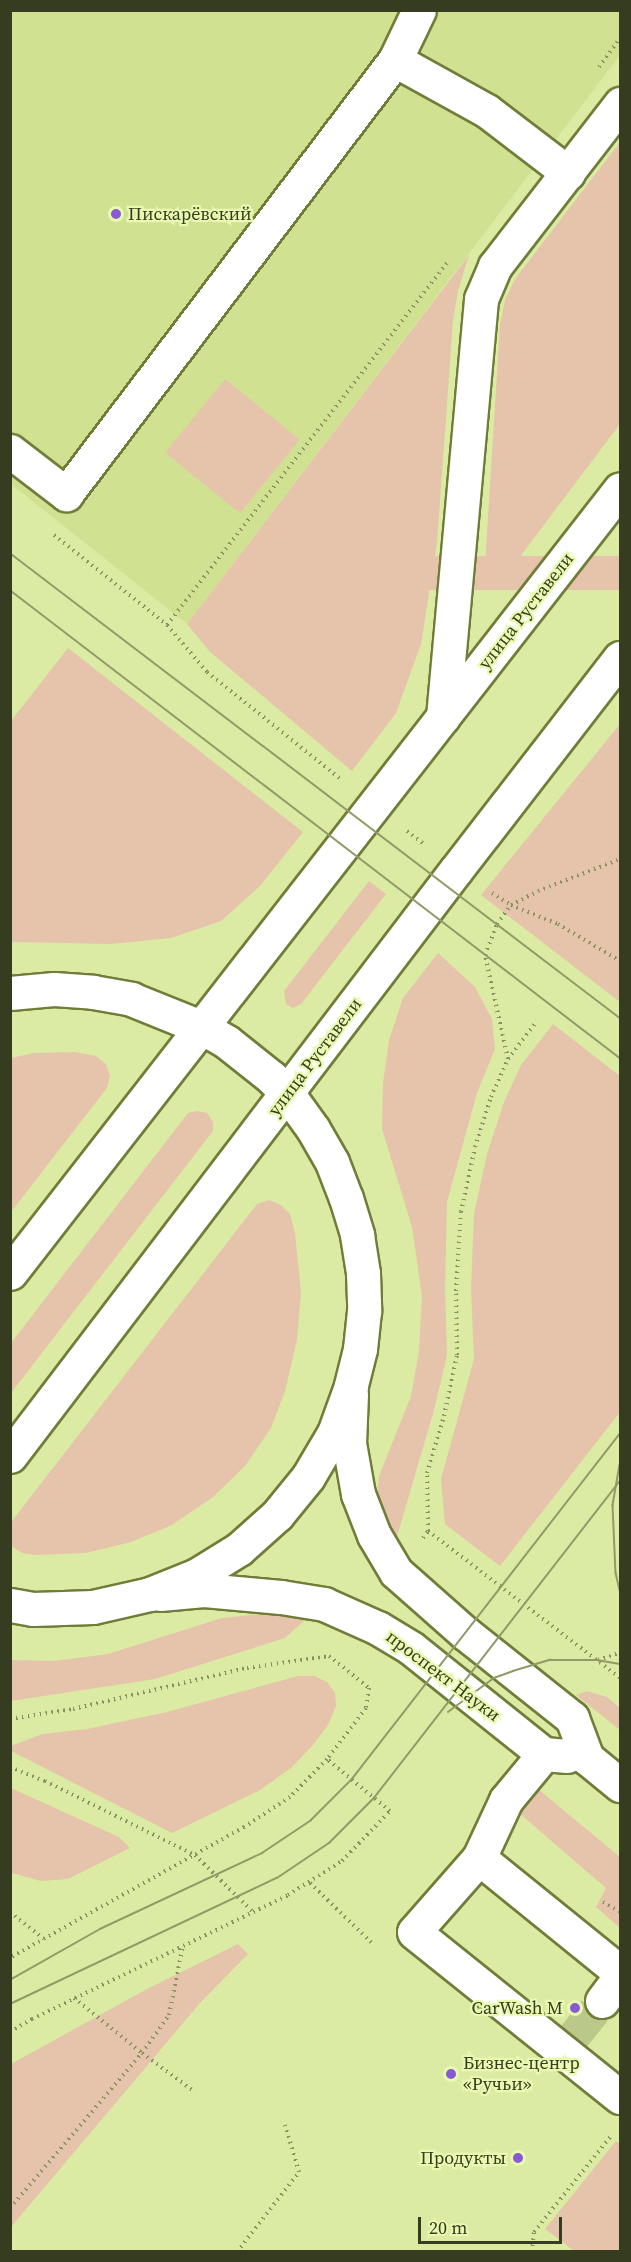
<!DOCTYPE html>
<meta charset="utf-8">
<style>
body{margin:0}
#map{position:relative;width:631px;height:2262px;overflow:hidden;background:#dbeba3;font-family:"Source Serif 4",serif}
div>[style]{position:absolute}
.built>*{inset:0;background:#d0e192}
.green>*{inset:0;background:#e5c4ab;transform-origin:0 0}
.minor-tunnel>*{height:33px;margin-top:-16.5px;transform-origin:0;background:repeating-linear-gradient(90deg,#bac889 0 33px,transparent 0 49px)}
.path>*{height:4px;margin-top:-2px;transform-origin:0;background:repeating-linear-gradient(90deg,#889260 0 1.5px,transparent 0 6px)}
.roads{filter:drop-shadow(2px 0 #707d39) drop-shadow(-2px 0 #707d39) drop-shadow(0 2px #707d39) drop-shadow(0 -2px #707d39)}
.minor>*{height:33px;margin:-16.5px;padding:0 16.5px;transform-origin:16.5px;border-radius:16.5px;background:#fff}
.major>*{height:33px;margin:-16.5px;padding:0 16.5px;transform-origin:16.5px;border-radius:16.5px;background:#fff}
.tram>*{height:1.5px;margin:-0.75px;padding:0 0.75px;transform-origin:0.75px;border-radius:0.75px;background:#909b67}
.dots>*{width:16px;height:16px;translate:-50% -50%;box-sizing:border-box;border:3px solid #e8f9b0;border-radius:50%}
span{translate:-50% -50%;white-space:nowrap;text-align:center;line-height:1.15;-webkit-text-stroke:4.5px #e8f9b0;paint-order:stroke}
.poi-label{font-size:18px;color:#363c1f}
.left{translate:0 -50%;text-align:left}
.right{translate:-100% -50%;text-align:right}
.street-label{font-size:18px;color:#363c1f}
.frame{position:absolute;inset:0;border:12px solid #363c1f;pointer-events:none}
.scale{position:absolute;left:418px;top:2217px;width:144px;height:27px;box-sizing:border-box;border:3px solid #363c1f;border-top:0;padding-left:8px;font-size:18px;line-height:21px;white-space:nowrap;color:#363c1f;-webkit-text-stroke:4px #e8f9b0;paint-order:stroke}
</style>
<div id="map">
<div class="built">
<i style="clip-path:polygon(10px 11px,620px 11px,620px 55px,187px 624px,11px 484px)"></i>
</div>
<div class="green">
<i style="clip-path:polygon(620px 142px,620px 424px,507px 574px,499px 577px,485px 565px,500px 325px,505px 300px,515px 279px)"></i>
<i style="clip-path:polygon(469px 255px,458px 291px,453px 321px,437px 543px,421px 644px,396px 713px,352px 771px,210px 652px,187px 624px)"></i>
<i style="left:225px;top:379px;width:96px;height:95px;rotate:39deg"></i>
<i style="left:620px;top:556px;width:34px;height:329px;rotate:90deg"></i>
<i style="clip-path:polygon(68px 648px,303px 832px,260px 886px,221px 921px,171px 938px,111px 944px,11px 942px,11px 721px)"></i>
<i style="clip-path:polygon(620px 724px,620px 1002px,481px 895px)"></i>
<i style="clip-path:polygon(369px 881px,386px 894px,301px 1004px,293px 1008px,286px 1004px,284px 991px)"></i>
<i style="clip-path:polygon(438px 953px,475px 987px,492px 1019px,495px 1049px,477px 1093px,447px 1202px,445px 1289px,447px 1355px,434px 1410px,396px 1540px,383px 1523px,377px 1500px,379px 1476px,411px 1396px,419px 1351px,422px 1296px,412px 1227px,382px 1129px,383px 1083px,389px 1040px,403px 998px)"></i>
<i style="clip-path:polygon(553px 1024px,620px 1076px,620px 1412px,500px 1566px,445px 1524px,441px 1479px,474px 1359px,471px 1289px,474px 1214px,487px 1154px,504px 1102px,521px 1065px)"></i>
<i style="clip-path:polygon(74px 1052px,96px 1056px,106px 1064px,110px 1076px,107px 1088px,11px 1212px,11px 1058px,34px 1053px)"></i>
<i style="clip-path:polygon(197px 1111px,207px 1113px,213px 1122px,213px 1131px,11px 1393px,11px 1343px,188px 1113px)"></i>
<i style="clip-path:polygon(269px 1200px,281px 1205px,290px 1214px,295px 1233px,301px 1292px,297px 1340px,285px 1391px,271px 1428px,245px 1466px,213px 1497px,172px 1525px,131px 1542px,86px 1553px,36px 1555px,22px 1553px,11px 1546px,12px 1521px,257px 1204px)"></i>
<i style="clip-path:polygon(260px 1614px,306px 1619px,285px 1638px,155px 1679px,11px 1701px,11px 1660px,54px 1661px,108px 1654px,222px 1618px)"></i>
<i style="clip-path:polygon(298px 1676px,315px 1676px,327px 1682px,335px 1693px,336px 1706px,328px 1725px,313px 1745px,291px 1768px,260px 1790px,172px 1833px,11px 1751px,11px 1746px,42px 1734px,87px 1729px,167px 1712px)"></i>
<i style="clip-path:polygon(587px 1691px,607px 1697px,620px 1708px,620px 1730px,576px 1695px)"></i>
<i style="clip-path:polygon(11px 1788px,119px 1837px,130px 1848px,68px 1879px,41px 1881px,12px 1873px)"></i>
<i style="clip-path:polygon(538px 1789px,620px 1857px,620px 1928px,596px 1907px,606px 1888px,519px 1813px)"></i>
<i style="clip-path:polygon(238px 1944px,248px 1954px,200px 2003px,11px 2227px,11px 2064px,147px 1989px)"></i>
<i style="clip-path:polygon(616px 2141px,620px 2144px,620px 2251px,574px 2251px,545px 2229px)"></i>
</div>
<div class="minor-tunnel">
<i style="left:574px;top:2036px;width:45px;rotate:-51.3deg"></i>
</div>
<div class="path">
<i style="left:599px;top:67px;width:36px;rotate:-54deg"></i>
<i style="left:54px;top:535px;width:144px;rotate:38.5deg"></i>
<i style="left:167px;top:625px;width:62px;rotate:49.6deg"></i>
<i style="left:207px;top:672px;width:173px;rotate:38.7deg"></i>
<i style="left:167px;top:625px;width:461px;rotate:-52.3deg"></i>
<i style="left:407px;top:831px;width:23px;rotate:38deg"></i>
<i style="left:492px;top:893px;width:22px;rotate:32deg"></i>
<i style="left:511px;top:905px;width:51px;rotate:22deg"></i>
<i style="left:558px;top:924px;width:72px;rotate:30.8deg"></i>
<i style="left:508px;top:1059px;width:107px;rotate:-102.5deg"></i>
<i style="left:485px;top:955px;width:33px;rotate:-69deg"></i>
<i style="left:497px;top:924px;width:24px;rotate:-54deg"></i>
<i style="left:511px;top:905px;width:30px;rotate:-27deg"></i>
<i style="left:538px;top:891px;width:88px;rotate:-21.3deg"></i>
<i style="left:428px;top:1531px;width:242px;rotate:37.4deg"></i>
<i style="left:423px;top:1538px;width:9px;rotate:-54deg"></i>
<i style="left:428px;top:1531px;width:58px;rotate:-91deg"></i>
<i style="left:427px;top:1473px;width:59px;rotate:-73.4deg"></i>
<i style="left:444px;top:1416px;width:62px;rotate:-78deg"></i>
<i style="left:457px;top:1355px;width:64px;rotate:-90.9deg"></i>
<i style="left:456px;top:1291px;width:79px;rotate:-86.4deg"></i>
<i style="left:461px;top:1212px;width:66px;rotate:-77.8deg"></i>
<i style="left:475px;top:1147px;width:52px;rotate:-72.3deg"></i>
<i style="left:491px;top:1097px;width:42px;rotate:-65.9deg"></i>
<i style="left:508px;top:1059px;width:48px;rotate:-52.7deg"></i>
<i style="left:598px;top:1660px;width:23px;rotate:-18deg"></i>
<i style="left:10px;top:1719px;width:64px;rotate:-9deg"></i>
<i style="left:73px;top:1709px;width:179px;rotate:-13.3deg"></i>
<i style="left:247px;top:1668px;width:83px;rotate:-8.3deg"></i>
<i style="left:329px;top:1656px;width:51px;rotate:38.7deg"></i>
<i style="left:369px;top:1688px;width:20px;rotate:99deg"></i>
<i style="left:366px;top:1708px;width:64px;rotate:127.4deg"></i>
<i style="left:327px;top:1759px;width:53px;rotate:134.2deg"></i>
<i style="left:290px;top:1797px;width:55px;rotate:146.9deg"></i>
<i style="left:244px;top:1827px;width:268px;rotate:150.8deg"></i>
<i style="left:10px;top:1767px;width:38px;rotate:22deg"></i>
<i style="left:45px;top:1781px;width:167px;rotate:26.3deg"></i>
<i style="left:195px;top:1855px;width:81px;rotate:44.5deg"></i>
<i style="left:310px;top:1883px;width:89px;rotate:44.1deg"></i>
<i style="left:603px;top:1902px;width:20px;rotate:30deg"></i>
<i style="left:10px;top:1912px;width:43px;rotate:38.5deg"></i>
<i style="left:74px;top:1998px;width:87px;rotate:39deg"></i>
<i style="left:142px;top:2053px;width:47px;rotate:-54.6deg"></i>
<i style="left:169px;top:2015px;width:71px;rotate:-78.7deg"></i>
<i style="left:10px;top:2032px;width:26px;rotate:-31deg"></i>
<i style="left:32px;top:2019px;width:284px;rotate:-25.8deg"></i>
<i style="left:288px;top:1895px;width:64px;rotate:-32.2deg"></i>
<i style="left:342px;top:1861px;width:69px;rotate:-46.2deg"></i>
<i style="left:390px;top:1811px;width:82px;rotate:-140.5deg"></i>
<i style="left:10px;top:2208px;width:204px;rotate:-49.6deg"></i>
<i style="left:142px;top:2053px;width:66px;rotate:36.3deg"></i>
<i style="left:237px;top:2252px;width:101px;rotate:-52.2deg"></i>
<i style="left:299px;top:2172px;width:49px;rotate:-106.6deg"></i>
<i style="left:532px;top:2252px;width:20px;rotate:-84deg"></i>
<i style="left:534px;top:2232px;width:123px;rotate:-51.3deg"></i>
</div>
<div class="roads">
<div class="minor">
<i style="left:395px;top:60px;width:55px;rotate:-64.4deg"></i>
<i style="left:10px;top:451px;width:71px;rotate:37.5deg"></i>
<i style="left:66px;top:494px;width:545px;rotate:-52.84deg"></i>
<i style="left:395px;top:60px;width:105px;rotate:29deg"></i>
<i style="left:487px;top:111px;width:102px;rotate:37.4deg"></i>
<i style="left:443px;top:717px;width:420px;rotate:-84.8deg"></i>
<i style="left:481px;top:299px;width:36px;rotate:-67deg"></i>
<i style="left:495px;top:266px;width:205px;rotate:-52.3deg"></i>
<i style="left:351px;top:1394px;width:49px;rotate:92.3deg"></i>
<i style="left:349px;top:1443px;width:52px;rotate:80deg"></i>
<i style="left:358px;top:1494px;width:44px;rotate:68.7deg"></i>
<i style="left:374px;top:1535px;width:43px;rotate:59.3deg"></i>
<i style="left:396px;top:1572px;width:92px;rotate:41.5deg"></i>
<i style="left:465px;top:1633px;width:137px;rotate:38.5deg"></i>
<i style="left:572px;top:1718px;width:43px;rotate:69.4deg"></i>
<i style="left:587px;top:1758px;width:43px;rotate:39.3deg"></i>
<i style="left:160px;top:1594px;width:44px;rotate:-5.2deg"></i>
<i style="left:204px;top:1590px;width:77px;rotate:5.2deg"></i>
<i style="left:281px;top:1597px;width:44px;rotate:9.2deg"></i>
<i style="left:324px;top:1604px;width:59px;rotate:24deg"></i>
<i style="left:378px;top:1628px;width:39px;rotate:31deg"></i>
<i style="left:411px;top:1648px;width:170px;rotate:38.6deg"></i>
<i style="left:544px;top:1754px;width:23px;rotate:5deg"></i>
<i style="left:544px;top:1754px;width:60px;rotate:129.6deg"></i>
<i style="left:506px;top:1800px;width:64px;rotate:115deg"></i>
<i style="left:479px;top:1858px;width:98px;rotate:131.3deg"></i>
<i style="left:414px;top:1932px;width:264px;rotate:38.7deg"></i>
<i style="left:479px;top:1858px;width:181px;rotate:39deg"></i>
<i style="left:602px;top:2001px;width:30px;rotate:-53deg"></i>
</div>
<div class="major">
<i style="left:10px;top:993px;width:44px;rotate:-5.2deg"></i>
<i style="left:54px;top:989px;width:39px;rotate:4deg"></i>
<i style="left:93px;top:992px;width:39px;rotate:10deg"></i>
<i style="left:131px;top:999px;width:78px;rotate:21.9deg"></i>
<i style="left:203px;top:1028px;width:28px;rotate:30deg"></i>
<i style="left:227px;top:1042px;width:56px;rotate:38.5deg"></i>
<i style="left:271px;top:1077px;width:23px;rotate:45deg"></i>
<i style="left:287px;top:1093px;width:44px;rotate:54.2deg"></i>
<i style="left:313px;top:1129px;width:38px;rotate:60deg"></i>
<i style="left:332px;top:1162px;width:39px;rotate:69deg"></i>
<i style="left:346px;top:1198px;width:39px;rotate:73deg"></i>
<i style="left:357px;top:1235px;width:38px;rotate:81deg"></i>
<i style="left:363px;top:1273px;width:38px;rotate:88deg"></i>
<i style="left:364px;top:1311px;width:38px;rotate:96deg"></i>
<i style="left:360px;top:1349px;width:38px;rotate:104deg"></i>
<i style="left:351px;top:1386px;width:50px;rotate:109.9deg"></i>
<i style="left:334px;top:1433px;width:51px;rotate:120.6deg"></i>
<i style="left:308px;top:1477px;width:49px;rotate:129.2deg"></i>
<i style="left:277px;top:1515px;width:51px;rotate:138.2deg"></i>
<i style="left:239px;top:1549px;width:49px;rotate:148.2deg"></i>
<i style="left:197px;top:1575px;width:51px;rotate:158deg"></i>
<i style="left:150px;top:1594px;width:58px;rotate:167.2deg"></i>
<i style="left:93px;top:1607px;width:60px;rotate:178.1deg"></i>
<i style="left:33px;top:1609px;width:23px;rotate:-170deg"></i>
<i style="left:10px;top:1273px;width:993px;rotate:-52.11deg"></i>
<i style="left:10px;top:1456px;width:736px;rotate:-52.73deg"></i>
<i style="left:456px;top:870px;width:268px;rotate:-52.3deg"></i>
</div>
</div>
<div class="tram">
<i style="left:10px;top:553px;width:767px;rotate:37.32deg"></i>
<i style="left:10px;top:590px;width:769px;rotate:37.5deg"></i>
<i style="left:620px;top:1465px;width:41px;rotate:99.9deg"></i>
<i style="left:613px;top:1505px;width:68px;rotate:87.5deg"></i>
<i style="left:616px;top:1573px;width:17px;rotate:77deg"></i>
<i style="left:448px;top:1712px;width:57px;rotate:-36.5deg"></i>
<i style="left:494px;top:1678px;width:20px;rotate:-20deg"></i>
<i style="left:513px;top:1671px;width:39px;rotate:-17deg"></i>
<i style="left:550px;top:1660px;width:47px"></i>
<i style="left:597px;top:1660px;width:23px;rotate:10deg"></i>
<i style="left:10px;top:1980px;width:103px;rotate:-29.5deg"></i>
<i style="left:100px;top:1929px;width:179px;rotate:-25.1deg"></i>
<i style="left:262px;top:1853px;width:58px;rotate:-33.7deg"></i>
<i style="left:310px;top:1821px;width:59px;rotate:-45deg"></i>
<i style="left:352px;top:1779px;width:437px;rotate:-52.2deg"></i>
<i style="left:10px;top:2004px;width:295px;rotate:-25.3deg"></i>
<i style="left:277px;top:1878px;width:63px;rotate:-33.9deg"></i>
<i style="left:329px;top:1843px;width:64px;rotate:-45deg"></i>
<i style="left:374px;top:1798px;width:401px;rotate:-52.2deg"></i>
</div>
<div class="dots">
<i style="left:116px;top:214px;background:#895ad3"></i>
<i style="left:575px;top:2008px;background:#895ad3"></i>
<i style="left:451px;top:2074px;background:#895ad3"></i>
<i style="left:518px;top:2158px;background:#895ad3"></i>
</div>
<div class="poi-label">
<span class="left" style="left:128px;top:214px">Пискарёвский</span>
<span class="right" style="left:563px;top:2008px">CarWash M</span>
<span class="left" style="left:463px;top:2074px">Бизнес-центр<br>«Ручьи»</span>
<span class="right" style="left:506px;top:2158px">Продукты</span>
</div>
<div class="street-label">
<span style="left:526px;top:611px;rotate:-52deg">улица Руставели</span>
<span style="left:315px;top:1057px;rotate:-53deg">улица Руставели</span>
<span style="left:443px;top:1676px;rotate:37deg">проспект Науки</span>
</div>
<div class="frame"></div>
<div class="scale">20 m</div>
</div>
